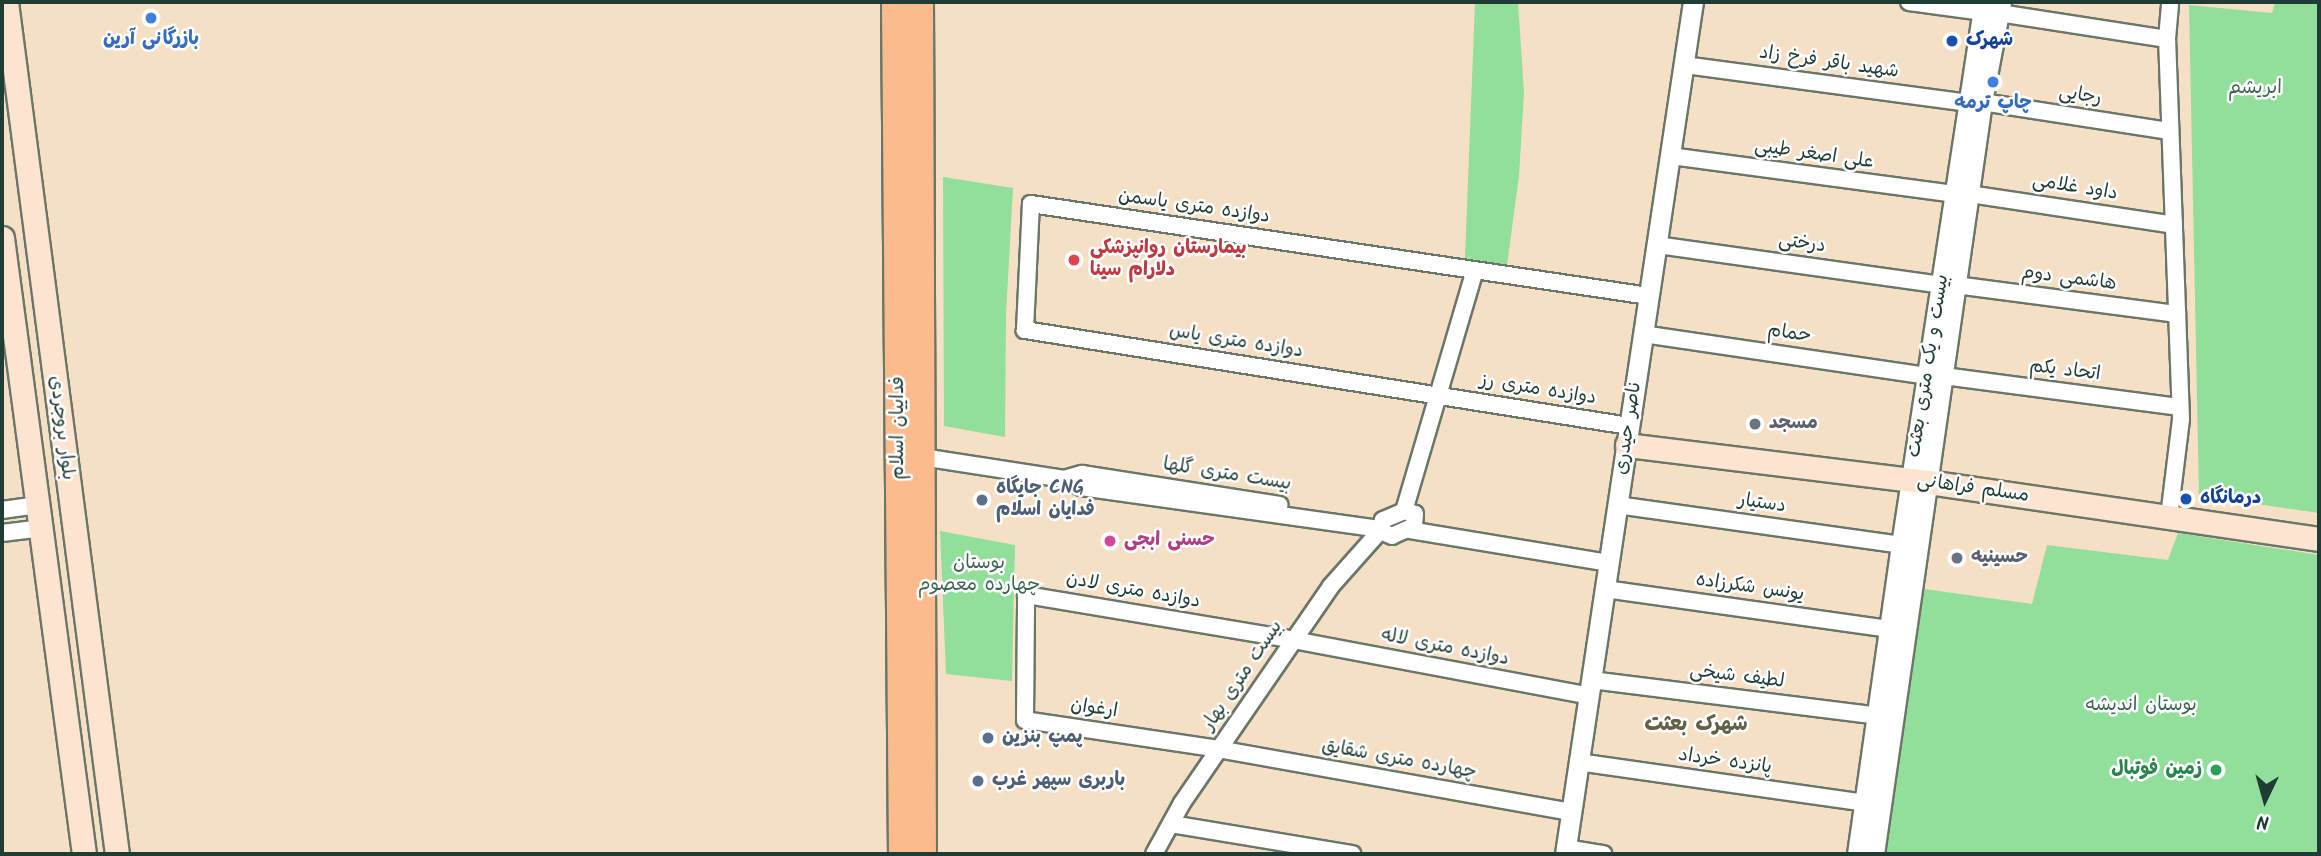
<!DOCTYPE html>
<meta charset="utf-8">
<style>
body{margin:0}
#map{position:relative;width:2321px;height:856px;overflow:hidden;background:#f5e0c6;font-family:Kalam,"Playpen Sans Arabic",sans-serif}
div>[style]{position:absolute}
.green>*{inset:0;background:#92de9b}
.roads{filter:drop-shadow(2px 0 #6a7667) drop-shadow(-2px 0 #6a7667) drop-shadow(0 2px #6a7667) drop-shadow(0 -2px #6a7667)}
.minor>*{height:16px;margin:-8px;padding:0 8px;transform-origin:8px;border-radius:8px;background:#fff}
.tertiary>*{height:19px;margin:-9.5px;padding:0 9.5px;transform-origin:9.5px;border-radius:9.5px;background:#fff}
.secondary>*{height:23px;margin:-11.5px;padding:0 11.5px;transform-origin:11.5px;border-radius:11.5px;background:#fde4d1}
.primary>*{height:26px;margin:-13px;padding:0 13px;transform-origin:13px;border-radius:13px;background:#fbbb8d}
.dots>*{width:19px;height:19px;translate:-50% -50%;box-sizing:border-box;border:4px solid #fff;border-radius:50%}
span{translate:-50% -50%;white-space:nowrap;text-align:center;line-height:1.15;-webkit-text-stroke:5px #fff;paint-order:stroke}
.shop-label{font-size:19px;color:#366cbe;font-weight:700}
.transit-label{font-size:19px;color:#164399;font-weight:700}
.left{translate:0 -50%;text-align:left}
.street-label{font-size:19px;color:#1f3d34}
.park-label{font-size:19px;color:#3c654e}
.health-label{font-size:19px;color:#be3a42;font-weight:700}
.worship-label{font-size:19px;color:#5b616d;font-weight:700}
.service-label{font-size:19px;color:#4e5e75;font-weight:700}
.hotel-label{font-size:19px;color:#b23c85;font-weight:700}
.leisure-label{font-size:19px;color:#27864d;font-weight:700}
.right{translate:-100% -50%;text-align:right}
.neighbourhood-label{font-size:21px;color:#626146;font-weight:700}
.frame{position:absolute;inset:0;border:4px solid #1f3d34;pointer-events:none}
.north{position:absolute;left:2230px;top:765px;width:70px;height:70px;-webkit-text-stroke:5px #fff;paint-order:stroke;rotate:185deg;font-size:19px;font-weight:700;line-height:28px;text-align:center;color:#1f3d34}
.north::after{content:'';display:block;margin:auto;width:24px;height:32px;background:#1f3d34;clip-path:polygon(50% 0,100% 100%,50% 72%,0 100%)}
</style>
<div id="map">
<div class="green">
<i style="clip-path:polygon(1475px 2px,1518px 2px,1524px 93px,1519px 176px,1507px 265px,1465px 258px)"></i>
<i style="clip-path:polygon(2275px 2px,2319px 2px,2319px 513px,2199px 496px,2189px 5px,2272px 13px)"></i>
<i style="clip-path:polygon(943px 177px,1013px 188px,1006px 314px,1005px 437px,944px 426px)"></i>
<i style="clip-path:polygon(940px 531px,1015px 545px,1012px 681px,946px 674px)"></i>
<i style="clip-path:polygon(2178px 533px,2319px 555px,2319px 854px,1886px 854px,1924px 589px,2032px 604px,2047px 545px,2168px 560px)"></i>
</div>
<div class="roads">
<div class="minor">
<i style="left:1909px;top:2px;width:75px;rotate:7.7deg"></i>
<i style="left:1999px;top:13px;width:170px;rotate:8.8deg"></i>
<i style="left:1684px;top:65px;width:287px;rotate:7.6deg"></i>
<i style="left:1982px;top:102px;width:190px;rotate:8.8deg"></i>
<i style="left:1670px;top:156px;width:286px;rotate:7.6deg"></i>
<i style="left:1970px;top:194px;width:206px;rotate:8.6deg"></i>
<i style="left:1657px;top:245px;width:288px;rotate:8deg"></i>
<i style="left:1956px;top:285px;width:223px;rotate:7.5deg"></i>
<i style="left:1643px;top:334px;width:289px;rotate:8.4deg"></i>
<i style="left:1944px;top:376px;width:238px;rotate:7.5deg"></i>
<i style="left:1629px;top:426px;width:612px;rotate:-170.97deg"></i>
<i style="left:1025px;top:330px;width:126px;rotate:-87.3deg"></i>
<i style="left:1031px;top:204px;width:625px;rotate:8.47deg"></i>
<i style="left:922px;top:457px;width:144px;rotate:8.8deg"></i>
<i style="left:1064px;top:479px;width:19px;rotate:25deg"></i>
<i style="left:1081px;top:487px;width:301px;rotate:8deg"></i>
<i style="left:1064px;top:479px;width:19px;rotate:-16deg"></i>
<i style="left:1082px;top:474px;width:200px;rotate:8.9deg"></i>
<i style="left:1617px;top:505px;width:287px;rotate:8deg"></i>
<i style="left:2px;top:510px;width:36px;rotate:-8deg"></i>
<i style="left:1404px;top:511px;width:251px;rotate:-73.6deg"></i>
<i style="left:1404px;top:511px;width:11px;rotate:15deg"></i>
<i style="left:1415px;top:514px;width:12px;rotate:95deg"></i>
<i style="left:1414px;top:526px;width:24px;rotate:156deg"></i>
<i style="left:1392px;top:536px;width:13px;rotate:-157deg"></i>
<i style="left:1380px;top:531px;width:11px;rotate:-75deg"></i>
<i style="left:1383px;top:520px;width:23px;rotate:-23deg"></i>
<i style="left:2169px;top:517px;width:99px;rotate:-83deg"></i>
<i style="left:2181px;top:419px;width:380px;rotate:-92.1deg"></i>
<i style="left:2167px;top:39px;width:37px;rotate:-85deg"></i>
<i style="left:1409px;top:530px;width:203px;rotate:9.4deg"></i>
<i style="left:2px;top:533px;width:39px;rotate:-7deg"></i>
<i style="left:1605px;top:589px;width:288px;rotate:8deg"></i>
<i style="left:1591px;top:680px;width:289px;rotate:7.1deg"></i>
<i style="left:1578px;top:762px;width:290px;rotate:8.1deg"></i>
<i style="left:1571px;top:812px;width:358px;rotate:-169.9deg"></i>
<i style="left:1219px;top:749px;width:196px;rotate:-171.5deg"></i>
<i style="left:1025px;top:720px;width:125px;rotate:-89.5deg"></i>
<i style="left:1026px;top:595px;width:272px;rotate:9.5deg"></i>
<i style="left:1294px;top:640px;width:300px;rotate:10.7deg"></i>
<i style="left:1171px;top:824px;width:184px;rotate:9.4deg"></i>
<i style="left:1565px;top:848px;width:39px;rotate:9deg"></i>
<i style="left:1154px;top:854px;width:58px;rotate:-61.2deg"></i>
<i style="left:1182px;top:803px;width:263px;rotate:-55.5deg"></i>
<i style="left:1331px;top:586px;width:74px;rotate:-48.3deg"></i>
</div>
<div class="tertiary">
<i style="left:1565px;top:854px;width:862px;rotate:-81.46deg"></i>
<i style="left:1857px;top:854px;width:312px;rotate:-81.9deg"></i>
<i style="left:1901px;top:545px;width:549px;rotate:-81.31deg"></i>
<i style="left:1874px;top:854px;width:760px;rotate:-81.83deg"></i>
<i style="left:1982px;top:102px;width:102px;rotate:-79.2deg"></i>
</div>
<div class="secondary">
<i style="left:6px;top:2px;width:859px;rotate:82.58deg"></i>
<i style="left:2px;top:238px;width:621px;rotate:82.42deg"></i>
<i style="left:1627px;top:445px;width:303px;rotate:7deg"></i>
<i style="left:1928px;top:482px;width:395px;rotate:8.3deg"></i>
</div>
<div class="primary">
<i style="left:895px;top:2px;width:852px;rotate:89.53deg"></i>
<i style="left:920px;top:2px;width:852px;rotate:89.8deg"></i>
</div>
</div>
<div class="dots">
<i style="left:151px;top:18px;background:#3f7fe0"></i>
<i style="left:1952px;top:41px;background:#1a4fb4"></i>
<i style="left:1993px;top:82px;background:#3f7fe0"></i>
<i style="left:1074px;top:260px;background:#e0444e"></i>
<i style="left:1755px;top:424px;background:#6b7280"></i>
<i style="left:2186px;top:499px;background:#1a4fb4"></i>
<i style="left:982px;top:500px;background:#5c6f8a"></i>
<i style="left:1110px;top:541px;background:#d1479c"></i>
<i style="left:1957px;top:558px;background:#6b7280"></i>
<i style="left:988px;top:738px;background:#5c6f8a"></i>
<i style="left:2216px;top:770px;background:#2e9e5b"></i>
<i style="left:978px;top:781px;background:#5c6f8a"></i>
</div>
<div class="shop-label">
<span style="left:151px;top:40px">بازرگانی آرین</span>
<span style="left:1993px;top:104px">چاپ ترمه</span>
</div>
<div class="transit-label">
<span class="left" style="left:1966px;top:41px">شهرک</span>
<span class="left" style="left:2200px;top:499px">درمانگاه</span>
</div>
<div class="street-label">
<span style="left:1829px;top:63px;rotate:8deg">شهید باقر فرخ زاد</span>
<span style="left:2080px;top:96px;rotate:9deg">رجایی</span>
<span style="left:1814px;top:155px;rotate:8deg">علی اصغر طیبی</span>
<span style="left:2075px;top:188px;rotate:9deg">داود غلامی</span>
<span style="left:1194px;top:207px;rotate:8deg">دوازده متری یاسمن</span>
<span style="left:1802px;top:244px;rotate:8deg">درختی</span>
<span style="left:2069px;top:279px;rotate:7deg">هاشمی دوم</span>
<span style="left:1789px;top:334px;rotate:8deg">حمام</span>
<span style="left:1236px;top:342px;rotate:9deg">دوازده متری یاس</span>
<span style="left:1929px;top:366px;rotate:-81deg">بیست و یک متری بعثت</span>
<span style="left:2065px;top:371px;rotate:7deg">اتحاد یکم</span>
<span style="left:1538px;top:390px;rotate:9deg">دوازده متری رز</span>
<span style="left:61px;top:428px;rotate:83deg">بلوار بروجردی</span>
<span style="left:899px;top:428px;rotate:-90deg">فداییان اسلام</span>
<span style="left:1629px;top:428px;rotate:-81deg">ناصر حیدری</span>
<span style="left:1227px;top:475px;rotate:9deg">بیست متری گلها</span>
<span style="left:1973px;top:489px;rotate:8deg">مسلم فراهانی</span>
<span style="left:1762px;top:504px;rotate:8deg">دستیار</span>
<span style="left:1750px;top:588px;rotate:8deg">یونس شکرزاده</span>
<span style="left:1133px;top:591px;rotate:10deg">دوازده متری لادن</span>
<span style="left:1445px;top:648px;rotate:11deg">دوازده متری لاله</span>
<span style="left:1243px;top:676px;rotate:-56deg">بیست متری بهار</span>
<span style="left:1737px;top:677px;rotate:7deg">لطیف شیخی</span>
<span style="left:1094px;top:709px;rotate:8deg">ارغوان</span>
<span style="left:1399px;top:760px;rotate:10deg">چهارده متری شقایق</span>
<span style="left:1725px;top:762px;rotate:8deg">پانزده خرداد</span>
</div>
<div class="park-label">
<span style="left:2255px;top:89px">ابریشم</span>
<span style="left:979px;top:575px">بوستان<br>چهارده معصوم</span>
<span style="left:2141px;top:706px">بوستان اندیشه</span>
</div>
<div class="health-label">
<span class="left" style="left:1090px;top:260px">بیمارستان روانپزشکی<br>دلارام سینا</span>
</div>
<div class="worship-label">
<span class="left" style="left:1769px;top:424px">مسجد</span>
<span class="left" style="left:1971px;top:558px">حسینیه</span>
</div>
<div class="service-label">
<span class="left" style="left:996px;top:500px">جایگاه CNG<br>فدایان اسلام</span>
<span class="left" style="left:1002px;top:738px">پمپ بنزین</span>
<span class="left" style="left:992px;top:781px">باربری سپهر غرب</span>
</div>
<div class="hotel-label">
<span class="left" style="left:1124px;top:541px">حسنی ابجی</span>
</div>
<div class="leisure-label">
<span class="right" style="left:2202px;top:770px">زمین فوتبال</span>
</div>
<div class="neighbourhood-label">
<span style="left:1696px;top:725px">شهرک بعثت</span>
</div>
<div class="frame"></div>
<div class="north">N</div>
</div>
